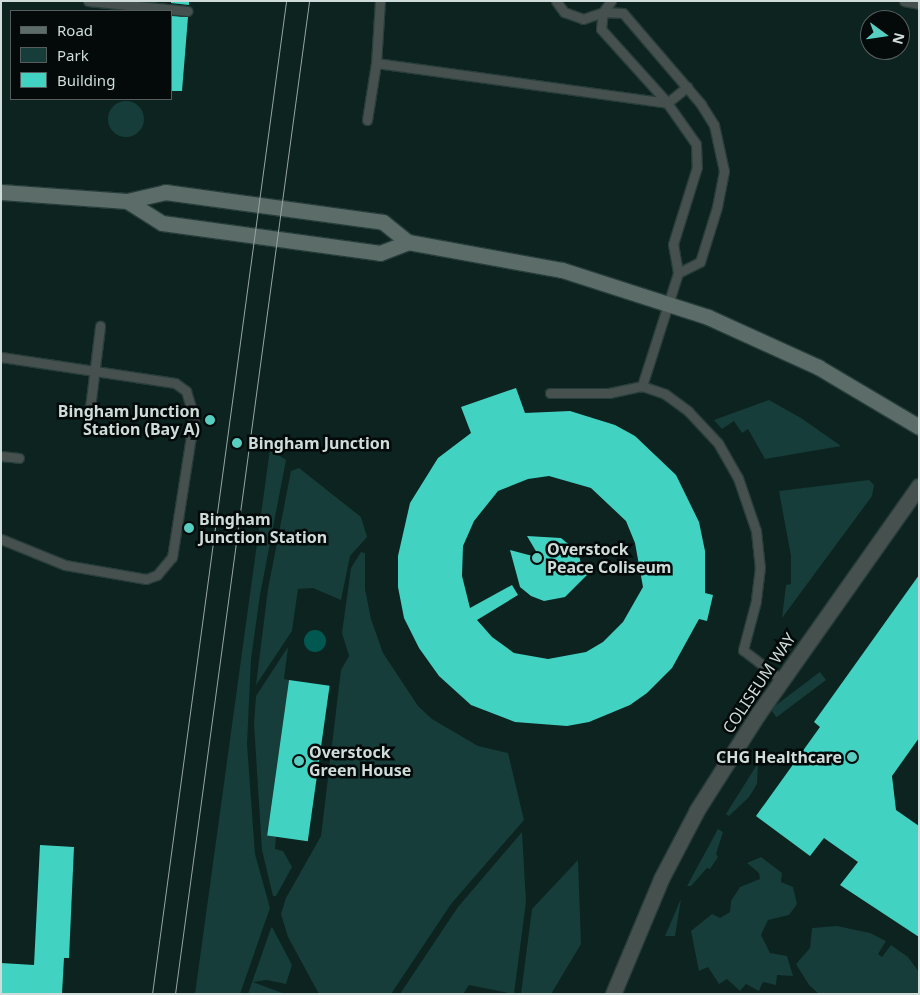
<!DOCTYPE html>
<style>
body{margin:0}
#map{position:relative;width:920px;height:995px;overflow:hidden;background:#0c2320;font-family:"Noto Sans",sans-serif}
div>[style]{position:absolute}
.green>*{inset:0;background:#163d39;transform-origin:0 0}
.round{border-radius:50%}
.water>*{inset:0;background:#005850}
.building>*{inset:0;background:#42d2c2;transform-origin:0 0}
.roads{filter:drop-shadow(1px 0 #273d3a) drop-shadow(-1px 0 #273d3a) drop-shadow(0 1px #273d3a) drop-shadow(0 -1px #273d3a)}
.service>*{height:9px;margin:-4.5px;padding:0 4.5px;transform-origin:4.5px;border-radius:4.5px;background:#46504e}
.tertiary>*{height:15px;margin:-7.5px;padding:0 7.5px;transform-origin:7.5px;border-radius:7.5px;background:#46504e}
.secondary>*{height:15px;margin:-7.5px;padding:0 7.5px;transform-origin:7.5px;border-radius:7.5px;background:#5b6c69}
.tram>*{height:1px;margin:-0.5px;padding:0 0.5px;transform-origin:0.5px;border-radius:0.5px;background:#97a6a4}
.dots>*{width:14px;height:14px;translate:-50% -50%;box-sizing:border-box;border:2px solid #030a09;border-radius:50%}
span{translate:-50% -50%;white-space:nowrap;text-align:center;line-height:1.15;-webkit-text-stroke:5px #030a09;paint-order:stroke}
.poi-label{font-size:16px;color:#cfdcda;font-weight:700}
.right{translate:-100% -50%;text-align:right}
.left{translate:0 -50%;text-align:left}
.street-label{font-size:16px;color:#cfdcda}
.frame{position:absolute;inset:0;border:2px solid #cfdcda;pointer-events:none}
.legend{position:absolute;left:10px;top:10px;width:162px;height:90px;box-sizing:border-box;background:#030a09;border:1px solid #555e5d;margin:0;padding:6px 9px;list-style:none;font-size:15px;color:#cfdcda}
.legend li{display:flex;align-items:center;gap:10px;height:25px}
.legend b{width:25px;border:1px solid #555e5d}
.north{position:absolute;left:860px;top:10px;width:50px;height:50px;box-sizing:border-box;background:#030a09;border:1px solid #555e5d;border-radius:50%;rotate:104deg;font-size:14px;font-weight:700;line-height:20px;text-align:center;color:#cfdcda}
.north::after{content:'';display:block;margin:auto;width:18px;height:22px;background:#58cec0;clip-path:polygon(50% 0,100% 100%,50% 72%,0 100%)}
</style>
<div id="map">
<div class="green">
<i class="round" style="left:108px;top:101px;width:36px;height:36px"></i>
<i style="clip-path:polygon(769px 400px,801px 418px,841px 446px,765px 459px,748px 429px,742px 433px,734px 421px,722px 429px,714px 420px)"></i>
<i style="clip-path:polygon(270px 449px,286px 460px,260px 595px,251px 659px,247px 744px,255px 854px,270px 908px,240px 994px,195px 994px)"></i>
<i style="clip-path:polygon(299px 468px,361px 517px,367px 537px,350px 556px,341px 600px,313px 588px,298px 589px,292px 631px,256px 685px,268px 589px,291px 471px)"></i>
<i style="clip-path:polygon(869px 480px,874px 485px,872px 496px,782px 618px,786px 585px,791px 584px,791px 556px,779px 491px)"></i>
<i style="clip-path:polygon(361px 552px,365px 553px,365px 589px,371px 619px,383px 653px,418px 706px,432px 719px,478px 746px,508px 753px,524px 820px,451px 904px,391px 994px,319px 994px,288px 937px,281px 914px,286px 898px,321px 836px,341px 670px,349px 656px,342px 633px,351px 568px)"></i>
<i style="clip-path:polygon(288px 647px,284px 679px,289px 680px,267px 835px,276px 837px,275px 849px,283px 851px,292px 867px,276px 896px,273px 896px,262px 850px,254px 724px,256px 696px)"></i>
<i style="left:820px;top:672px;width:10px;height:62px;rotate:53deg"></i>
<i style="clip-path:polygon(758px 763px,757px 784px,749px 797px,729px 816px,726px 814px)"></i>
<i style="clip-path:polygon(718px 829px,723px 832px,716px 854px,718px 857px,710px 869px,707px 868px,691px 886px,687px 886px)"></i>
<i style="clip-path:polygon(522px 832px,526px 902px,514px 994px,469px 985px,463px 994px,400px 994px,458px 907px)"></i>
<i style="clip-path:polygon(761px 857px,782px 873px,781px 882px,793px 887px,797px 904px,789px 915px,768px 920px,761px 935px,770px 953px,787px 956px,793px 976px,777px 975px,776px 985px,763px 982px,759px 991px,746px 984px,740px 991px,727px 979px,719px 984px,708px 967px,699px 971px,691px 931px,712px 914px,720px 918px,730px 912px,731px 901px,740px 887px,760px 879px,759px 873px,747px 863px)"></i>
<i style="clip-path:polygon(578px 860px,581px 944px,551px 994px,521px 994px,532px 909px)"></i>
<i style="clip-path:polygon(681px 899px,675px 936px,665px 936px)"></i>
<i style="clip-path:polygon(837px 926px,870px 933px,886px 941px,878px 954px,882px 957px,891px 945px,908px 957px,919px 972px,919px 994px,819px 994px,809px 985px,796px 964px,810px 948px,812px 928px)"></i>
<i style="clip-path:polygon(272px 927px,292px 965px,286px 984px,267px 980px,253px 982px,285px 994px,248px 994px,271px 928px)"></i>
</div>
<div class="water">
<i class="round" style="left:304px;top:630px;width:22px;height:22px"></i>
</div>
<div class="building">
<i style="clip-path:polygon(171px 1px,189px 1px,189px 5px,171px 3px)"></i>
<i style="clip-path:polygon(171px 16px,188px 17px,182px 91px,171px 91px)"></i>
<i style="clip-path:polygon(evenodd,516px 388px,525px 413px,570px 411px,615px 425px,635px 436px,676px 475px,699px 522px,705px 551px,705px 593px,713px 595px,707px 621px,699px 619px,672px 668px,647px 693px,630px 705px,589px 722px,567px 726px,515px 722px,471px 705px,439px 676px,419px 648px,404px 618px,398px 587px,398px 556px,410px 503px,438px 458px,471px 433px,461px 407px,516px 388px,549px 476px,591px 488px,626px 521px,635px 543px,643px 587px,623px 622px,603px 642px,586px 652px,548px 659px,514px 653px,492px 637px,477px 620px,518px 595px,512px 585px,470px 608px,462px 576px,463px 546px,474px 521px,498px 491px,528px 479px,549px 476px)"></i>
<i style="clip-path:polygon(527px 536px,561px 538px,578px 552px,583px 571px,590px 572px,565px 597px,544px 601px,531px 596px,520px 587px,510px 550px,540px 558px)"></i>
<i style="clip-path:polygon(919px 575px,919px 738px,892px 776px,896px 810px,919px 826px,919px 937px,840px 885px,858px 862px,824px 838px,810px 856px,756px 816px,820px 727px,814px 722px)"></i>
<i style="left:289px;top:680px;width:41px;height:157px;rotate:8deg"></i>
<i style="clip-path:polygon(40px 845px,74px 847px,69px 958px,64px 958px,62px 994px,1px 994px,1px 963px,34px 965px)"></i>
</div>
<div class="roads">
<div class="service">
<i style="left:88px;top:1px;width:100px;rotate:5.7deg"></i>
<i style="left:556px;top:1px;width:14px;rotate:54deg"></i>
<i style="left:564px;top:12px;width:20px;rotate:20deg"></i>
<i style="left:583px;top:19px;width:21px;rotate:-19deg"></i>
<i style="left:603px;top:12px;width:14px;rotate:-54deg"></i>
<i style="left:904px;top:1px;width:15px;rotate:11deg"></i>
<i style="left:376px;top:64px;width:63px;rotate:-86.4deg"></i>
<i style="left:367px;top:120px;width:58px;rotate:-81deg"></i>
<i style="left:376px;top:63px;width:294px;rotate:7.8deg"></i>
<i style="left:667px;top:103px;width:26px;rotate:-39deg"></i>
<i style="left:678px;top:273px;width:25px;rotate:-27deg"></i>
<i style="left:700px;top:262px;width:58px;rotate:-72.8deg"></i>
<i style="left:717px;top:207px;width:37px;rotate:-79deg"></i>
<i style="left:724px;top:171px;width:47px;rotate:-102.3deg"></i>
<i style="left:714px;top:125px;width:25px;rotate:-122deg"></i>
<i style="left:701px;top:104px;width:120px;rotate:-130.6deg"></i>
<i style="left:623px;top:13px;width:20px;rotate:-177deg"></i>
<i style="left:603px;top:12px;width:17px;rotate:97deg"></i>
<i style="left:601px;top:29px;width:96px;rotate:48deg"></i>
<i style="left:665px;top:100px;width:54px;rotate:54.8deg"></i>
<i style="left:696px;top:144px;width:23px;rotate:88deg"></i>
<i style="left:697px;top:167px;width:81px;rotate:107.3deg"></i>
<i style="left:673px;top:244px;width:29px;rotate:80deg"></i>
<i style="left:678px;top:273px;width:119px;rotate:107.7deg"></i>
<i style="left:642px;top:386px;width:24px;rotate:19deg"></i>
<i style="left:665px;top:394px;width:29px;rotate:36deg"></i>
<i style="left:688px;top:411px;width:44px;rotate:46.8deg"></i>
<i style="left:718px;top:443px;width:40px;rotate:60.3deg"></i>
<i style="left:738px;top:478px;width:56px;rotate:71.2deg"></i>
<i style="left:756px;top:531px;width:36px;rotate:84deg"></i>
<i style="left:760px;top:567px;width:34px;rotate:97deg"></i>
<i style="left:756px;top:601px;width:51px;rotate:104.9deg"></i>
<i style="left:743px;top:650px;width:49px;rotate:37.6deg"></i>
<i style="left:1px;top:357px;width:176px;rotate:8.5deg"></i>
<i style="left:175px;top:383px;width:14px;rotate:36deg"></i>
<i style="left:186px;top:391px;width:27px;rotate:73deg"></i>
<i style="left:194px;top:417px;width:142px;rotate:98.9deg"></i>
<i style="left:172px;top:557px;width:23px;rotate:130deg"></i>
<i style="left:157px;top:575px;width:12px;rotate:160deg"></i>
<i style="left:146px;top:579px;width:82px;rotate:-170.2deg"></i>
<i style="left:65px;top:565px;width:69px;rotate:-157.9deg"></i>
<i style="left:550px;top:393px;width:59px"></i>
<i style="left:609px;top:393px;width:34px;rotate:-12deg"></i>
<i style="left:89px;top:416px;width:91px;rotate:-83deg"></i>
<i style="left:1px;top:456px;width:18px;rotate:6deg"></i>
</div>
<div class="tertiary">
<i style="left:613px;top:994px;width:125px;rotate:-67.3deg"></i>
<i style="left:661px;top:879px;width:78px;rotate:-62.4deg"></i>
<i style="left:697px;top:810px;width:114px;rotate:-57.6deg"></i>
<i style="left:758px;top:714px;width:279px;rotate:-54.8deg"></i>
</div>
<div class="secondary">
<i style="left:1px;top:192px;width:126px;rotate:4.1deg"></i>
<i style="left:127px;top:201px;width:39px;rotate:-13deg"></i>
<i style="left:165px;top:192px;width:220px;rotate:7.8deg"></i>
<i style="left:383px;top:222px;width:32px;rotate:39deg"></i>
<i style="left:408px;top:242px;width:157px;rotate:10.3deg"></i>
<i style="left:562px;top:270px;width:153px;rotate:17.8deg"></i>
<i style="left:708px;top:317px;width:121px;rotate:24.4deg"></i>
<i style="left:818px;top:367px;width:117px;rotate:30.7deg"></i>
<i style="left:127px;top:201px;width:41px;rotate:32.2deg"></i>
<i style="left:162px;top:223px;width:220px;rotate:7.8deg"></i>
<i style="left:380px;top:253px;width:30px;rotate:-21deg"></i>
</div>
</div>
<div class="tram">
<i style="left:152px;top:994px;width:1002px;rotate:-82.31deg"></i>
<i style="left:175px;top:994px;width:1002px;rotate:-82.31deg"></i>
</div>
<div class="dots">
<i style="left:210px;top:420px;background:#58cec0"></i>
<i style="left:237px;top:443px;background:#58cec0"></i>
<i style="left:189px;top:528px;background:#58cec0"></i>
<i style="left:537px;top:558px;background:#58cec0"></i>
<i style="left:852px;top:757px;background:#58cec0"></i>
<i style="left:299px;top:761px;background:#58cec0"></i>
</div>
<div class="poi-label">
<span class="right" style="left:200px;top:420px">Bingham Junction<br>Station (Bay A)</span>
<span class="left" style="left:248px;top:443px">Bingham Junction</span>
<span class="left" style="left:199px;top:528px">Bingham<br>Junction Station</span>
<span class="left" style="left:547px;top:558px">Overstock<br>Peace Coliseum</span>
<span class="left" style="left:309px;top:761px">Overstock<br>Green House</span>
<span class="right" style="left:842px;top:757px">CHG Healthcare</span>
</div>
<div class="street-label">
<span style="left:759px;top:683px;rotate:-56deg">COLISEUM WAY</span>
</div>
<div class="frame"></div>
<ul class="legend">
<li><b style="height:6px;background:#5b6c69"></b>Road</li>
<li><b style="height:14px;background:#163d39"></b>Park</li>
<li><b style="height:14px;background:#42d2c2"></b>Building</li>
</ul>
<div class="north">N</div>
</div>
